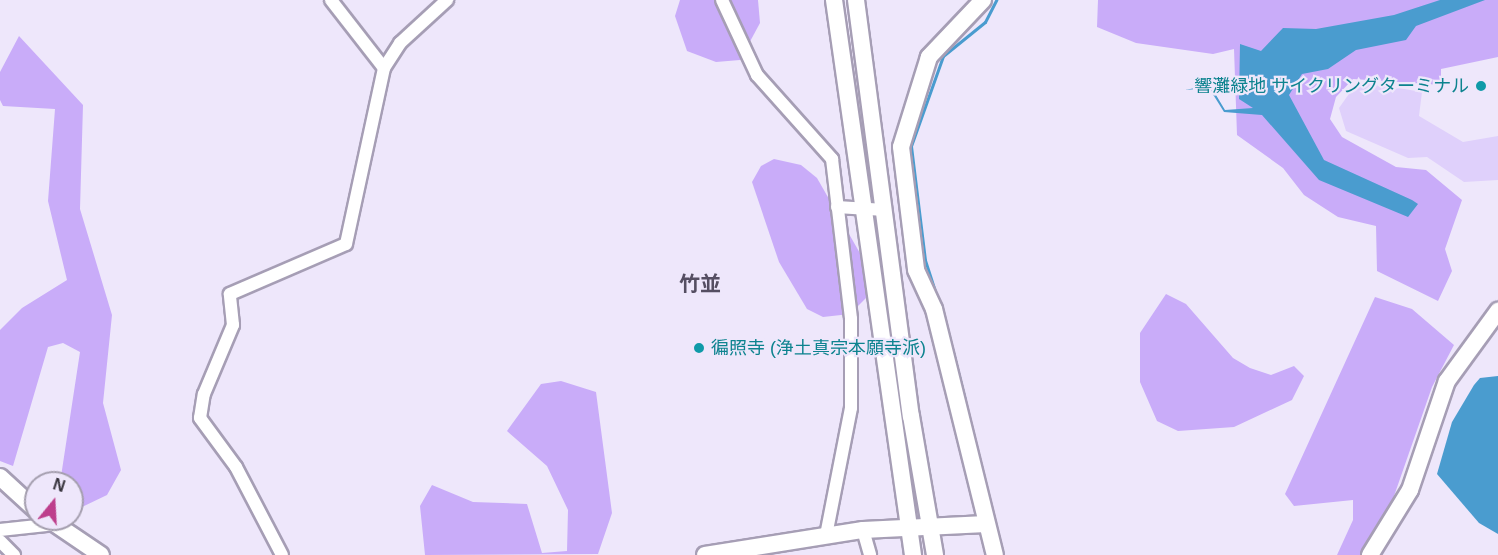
<!DOCTYPE html>
<meta charset="utf-8">
<style>
body{margin:0}
#map{position:relative;width:1498px;height:555px;overflow:hidden;background:#eee7fb;font-family:Helvetica,"Noto Sans JP",sans-serif}
div>[style]{position:absolute}
.green>*{inset:0;background:#dfd0fb}
.forest>*{inset:0;background:#c9acf9}
.water>*{inset:0;background:#4a9ccf}
.stream>*{height:3px;margin:-1.5px;padding:0 1.5px;transform-origin:1.5px;border-radius:1.5px;background:#4a9ccf}
.roads{filter:drop-shadow(2px 0 #a69eb5) drop-shadow(-2px 0 #a69eb5) drop-shadow(0 2px #a69eb5) drop-shadow(0 -2px #a69eb5)}
.street>*{height:12px;margin:-6px;padding:0 6px;transform-origin:6px;border-radius:6px;background:#fff}
.secondary>*{height:16px;margin:-8px;padding:0 8px;transform-origin:8px;border-radius:8px;background:#fff}
.dots>*{width:16px;height:16px;translate:-50% -50%;box-sizing:border-box;border:3px solid #eee7fb;border-radius:50%}
span{translate:-50% -50%;white-space:nowrap;text-align:center;line-height:1.15;-webkit-text-stroke:4.5px #eee7fb;paint-order:stroke}
.culture-label{font-size:18px;color:#0d838f}
.right{translate:-100% -50%;text-align:right}
.left{translate:0 -50%;text-align:left}
.quarter-label{font-size:21px;color:#554e62;font-weight:700}
.north{position:absolute;left:24px;top:471px;width:60px;height:60px;box-sizing:border-box;background:#eee7fb;border:2px solid #a49eae;border-radius:50%;rotate:18deg;font-size:16px;font-weight:700;line-height:24px;text-align:center;color:#34313a}
.north::after{content:'';display:block;margin:auto;width:21px;height:27px;background:#bd3f8c;clip-path:polygon(50% 0,100% 100%,50% 72%,0 100%)}
</style>
<div id="map">
<div class="green">
<i style="clip-path:polygon(1369px 83px,1422px 92px,1419px 116px,1463px 142px,1498px 136px,1498px 180px,1464px 182px,1427px 157px,1408px 158px,1346px 131px,1339px 108px,1351px 91px)"></i>
</div>
<div class="forest">
<i style="clip-path:polygon(680px 0,758px 0,760px 23px,740px 60px,716px 62px,687px 51px,675px 16px)"></i>
<i style="clip-path:polygon(1098px 0,1498px 0,1498px 57px,1441px 69px,1441px 85px,1353px 79px,1336px 97px,1330px 119px,1342px 137px,1396px 167px,1426px 170px,1462px 200px,1445px 249px,1452px 271px,1438px 301px,1377px 271px,1376px 226px,1338px 217px,1304px 195px,1283px 168px,1237px 135px,1234px 49px,1213px 54px,1136px 43px,1097px 27px)"></i>
<i style="clip-path:polygon(19px 36px,83px 105px,80px 209px,112px 315px,103px 403px,121px 470px,107px 495px,82px 507px,72px 502px,72px 483px,60px 483px,80px 352px,63px 343px,48px 347px,13px 466px,0 461px,0 330px,22px 308px,67px 280px,48px 201px,55px 109px,3px 106px,0 100px,0 72px)"></i>
<i style="clip-path:polygon(774px 159px,801px 165px,817px 178px,869px 269px,868px 296px,850px 314px,823px 317px,807px 309px,779px 262px,752px 182px,761px 166px)"></i>
<i style="clip-path:polygon(1166px 294px,1186px 304px,1233px 358px,1250px 368px,1271px 375px,1294px 366px,1304px 376px,1292px 400px,1234px 427px,1178px 431px,1157px 421px,1140px 382px,1140px 333px)"></i>
<i style="clip-path:polygon(1375px 297px,1412px 309px,1454px 345px,1432px 387px,1386px 519px,1362px 555px,1337px 555px,1353px 520px,1353px 500px,1294px 506px,1285px 494px)"></i>
<i style="clip-path:polygon(561px 381px,596px 392px,612px 513px,598px 554px,425px 555px,420px 506px,432px 485px,473px 502px,527px 504px,542px 553px,567px 551px,568px 510px,547px 466px,507px 431px,541px 384px)"></i>
</div>
<div class="water">
<i style="clip-path:polygon(1440px 0,1485px 0,1416px 26px,1406px 40px,1356px 50px,1328px 69px,1302px 74px,1289px 95px,1324px 160px,1412px 200px,1418px 204px,1408px 217px,1319px 180px,1262px 115px,1224px 112px,1209px 88px,1185px 90px,1210px 85px,1225px 110px,1253px 108px,1239px 99px,1240px 44px,1261px 51px,1283px 28px,1316px 29px,1394px 15px)"></i>
<i style="clip-path:polygon(1498px 376px,1498px 534px,1479px 523px,1437px 474px,1452px 422px,1474px 385px,1480px 378px)"></i>
</div>
<div class="stream">
<i style="left:945px;top:322px;width:65px;rotate:-107.9deg"></i>
<i style="left:925px;top:260px;width:115px;rotate:-97deg"></i>
<i style="left:911px;top:146px;width:96px;rotate:-70.4deg"></i>
<i style="left:943px;top:56px;width:54px;rotate:-39deg"></i>
<i style="left:985px;top:22px;width:25px;rotate:-63deg"></i>
<i style="left:952px;top:348px;width:54px;rotate:76deg"></i>
</div>
<div class="roads">
<div class="street">
<i style="left:331px;top:0;width:86px;rotate:52.1deg"></i>
<i style="left:722px;top:0;width:83px;rotate:65deg"></i>
<i style="left:757px;top:75px;width:113px;rotate:48.2deg"></i>
<i style="left:832px;top:159px;width:161px;rotate:83.2deg"></i>
<i style="left:851px;top:319px;width:89px;rotate:90deg"></i>
<i style="left:851px;top:408px;width:129px;rotate:101.1deg"></i>
<i style="left:837px;top:207px;width:48px;rotate:3.6deg"></i>
<i style="left:0;top:530px;width:56px;rotate:-6.1deg"></i>
<i style="left:863px;top:530px;width:26px;rotate:74deg"></i>
<i style="left:0;top:541px;width:20px;rotate:45deg"></i>
<i style="left:282px;top:555px;width:99px;rotate:-117.6deg"></i>
<i style="left:236px;top:467px;width:61px;rotate:-126.3deg"></i>
<i style="left:200px;top:418px;width:24px;rotate:-81deg"></i>
<i style="left:204px;top:394px;width:75px;rotate:-67.2deg"></i>
<i style="left:233px;top:325px;width:31px;rotate:-96deg"></i>
<i style="left:230px;top:294px;width:126px;rotate:-23.3deg"></i>
<i style="left:346px;top:244px;width:180px;rotate:-77.8deg"></i>
<i style="left:384px;top:68px;width:30px;rotate:-57deg"></i>
<i style="left:400px;top:43px;width:64px;rotate:-42.5deg"></i>
</div>
<div class="secondary">
<i style="left:834px;top:0;width:561px;rotate:81.9deg"></i>
<i style="left:856px;top:0;width:420px;rotate:82.5deg"></i>
<i style="left:911px;top:416px;width:141px;rotate:80.2deg"></i>
<i style="left:983px;top:0;width:79px;rotate:133.5deg"></i>
<i style="left:929px;top:57px;width:94px;rotate:107.3deg"></i>
<i style="left:901px;top:147px;width:124px;rotate:83deg"></i>
<i style="left:916px;top:270px;width:43px;rotate:65.2deg"></i>
<i style="left:934px;top:309px;width:253px;rotate:76.1deg"></i>
<i style="left:0;top:477px;width:49px;rotate:42.5deg"></i>
<i style="left:48px;top:519px;width:64px;rotate:34.2deg"></i>
<i style="left:705px;top:555px;width:160px;rotate:-9deg"></i>
<i style="left:863px;top:530px;width:123px;rotate:-2.8deg"></i>
<i style="left:1370px;top:555px;width:76px;rotate:-58.4deg"></i>
<i style="left:1410px;top:490px;width:115px;rotate:-71.3deg"></i>
<i style="left:1447px;top:381px;width:87px;rotate:-53.9deg"></i>
</div>
</div>
<div class="dots">
<i style="left:1481px;top:86px;background:#0f9aa8"></i>
<i style="left:699px;top:348px;background:#0f9aa8"></i>
</div>
<div class="culture-label">
<span class="right" style="left:1469px;top:86px">響灘緑地 サイクリングターミナル</span>
<span class="left" style="left:711px;top:348px">徧照寺 (浄土真宗本願寺派)</span>
</div>
<div class="quarter-label">
<span style="left:700px;top:284px">竹並</span>
</div>
<div class="north">N</div>
</div>
